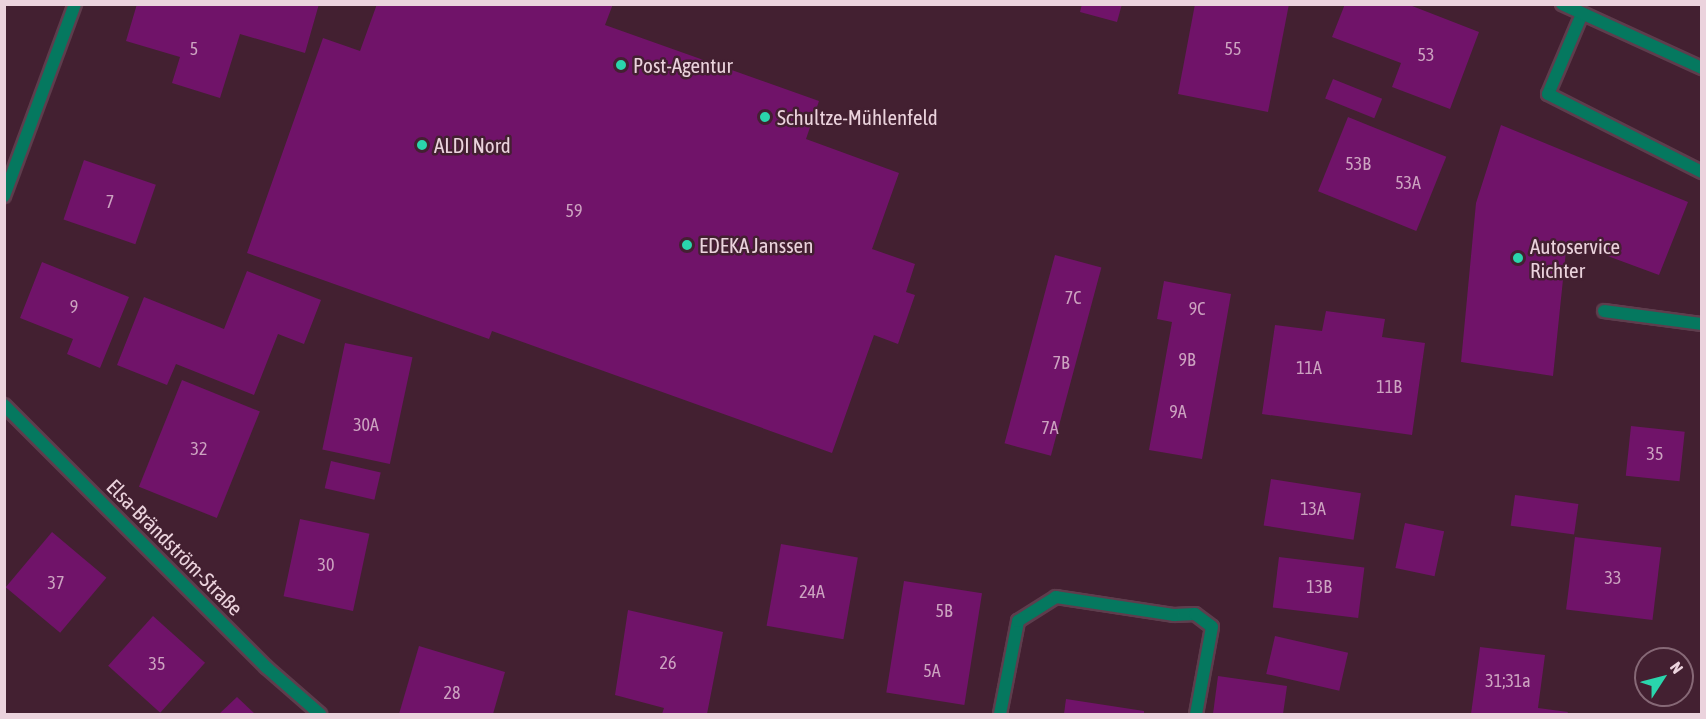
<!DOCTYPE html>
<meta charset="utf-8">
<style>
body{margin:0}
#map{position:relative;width:1706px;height:719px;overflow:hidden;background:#432031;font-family:"Asap Condensed",sans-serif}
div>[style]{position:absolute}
.building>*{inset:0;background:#701369;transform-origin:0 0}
.roads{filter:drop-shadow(2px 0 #5e3d4d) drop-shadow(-2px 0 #5e3d4d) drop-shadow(0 2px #5e3d4d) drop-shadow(0 -2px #5e3d4d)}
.service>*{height:12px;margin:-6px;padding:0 6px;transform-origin:6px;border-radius:6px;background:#05785f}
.minor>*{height:12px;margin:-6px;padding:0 6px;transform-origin:6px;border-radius:6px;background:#05785f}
.dots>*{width:16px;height:16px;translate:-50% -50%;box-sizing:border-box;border:3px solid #432031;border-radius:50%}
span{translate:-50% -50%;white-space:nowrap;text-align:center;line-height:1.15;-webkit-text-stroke:5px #432031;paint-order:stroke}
.number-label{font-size:18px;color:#cca3c0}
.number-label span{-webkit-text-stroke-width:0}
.poi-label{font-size:21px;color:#ebd3dd}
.left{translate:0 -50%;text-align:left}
.street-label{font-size:21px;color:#ebd3dd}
.frame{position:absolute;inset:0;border:6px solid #ebd3dd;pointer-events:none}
.north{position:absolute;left:1634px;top:647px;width:60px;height:60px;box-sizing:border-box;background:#432031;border:2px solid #866876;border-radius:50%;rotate:54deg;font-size:16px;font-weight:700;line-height:24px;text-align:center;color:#ebd3dd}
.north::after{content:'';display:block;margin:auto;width:21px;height:27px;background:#2ad5ac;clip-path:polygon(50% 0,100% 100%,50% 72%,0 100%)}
</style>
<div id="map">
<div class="building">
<i style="clip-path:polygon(137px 4px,248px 6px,319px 4px,305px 53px,240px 34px,220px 98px,172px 83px,180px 57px,126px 41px)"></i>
<i style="clip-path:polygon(377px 4px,613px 4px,605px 25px,819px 101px,806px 139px,899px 173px,872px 249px,915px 264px,906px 292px,915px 295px,898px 344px,874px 335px,832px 453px,492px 331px,489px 339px,247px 253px,323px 38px,360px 51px)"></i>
<i style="clip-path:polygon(1082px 4px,1122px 4px,1117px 22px,1080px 12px)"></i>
<i style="clip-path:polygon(1195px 4px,1289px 4px,1268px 112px,1178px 94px)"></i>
<i style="clip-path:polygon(1345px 4px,1407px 4px,1479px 32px,1450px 109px,1392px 87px,1401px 63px,1332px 37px)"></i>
<i style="left:1333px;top:79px;width:53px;height:21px;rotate:22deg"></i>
<i style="left:1348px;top:117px;width:106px;height:80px;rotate:22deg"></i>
<i style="clip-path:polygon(1501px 125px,1688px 202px,1659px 275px,1567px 241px,1553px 376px,1461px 362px,1476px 203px)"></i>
<i style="left:84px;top:160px;width:76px;height:63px;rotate:19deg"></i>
<i style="left:1055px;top:255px;width:48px;height:195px;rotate:15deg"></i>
<i style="clip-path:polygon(42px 262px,129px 297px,100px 368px,67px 354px,73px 339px,20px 318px)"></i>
<i style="clip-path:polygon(247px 271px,321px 300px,304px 344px,278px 334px,254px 395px,176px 364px,167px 385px,117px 365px,144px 297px,224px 329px)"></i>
<i style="clip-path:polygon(1164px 281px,1231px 294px,1202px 459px,1149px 450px,1172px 322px,1157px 319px)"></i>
<i style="clip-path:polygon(1326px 311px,1385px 319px,1382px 337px,1425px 343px,1412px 435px,1262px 414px,1275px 325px,1322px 331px)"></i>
<i style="left:345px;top:343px;width:69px;height:109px;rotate:12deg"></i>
<i style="left:182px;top:380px;width:84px;height:115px;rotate:22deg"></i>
<i style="left:1631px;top:426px;width:54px;height:50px;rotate:6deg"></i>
<i style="left:331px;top:461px;width:51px;height:28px;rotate:13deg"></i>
<i style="left:1271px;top:479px;width:91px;height:47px;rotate:9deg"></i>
<i style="left:1515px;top:495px;width:64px;height:31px;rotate:8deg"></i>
<i style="left:300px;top:519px;width:71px;height:79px;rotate:12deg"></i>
<i style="left:1405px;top:523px;width:40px;height:46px;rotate:12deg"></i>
<i style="left:52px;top:532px;width:71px;height:72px;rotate:40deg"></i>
<i style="left:1575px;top:537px;width:87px;height:73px;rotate:7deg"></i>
<i style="left:781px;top:544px;width:78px;height:83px;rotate:10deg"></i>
<i style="left:1279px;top:557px;width:86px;height:51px;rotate:7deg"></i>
<i style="left:904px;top:581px;width:79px;height:113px;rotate:9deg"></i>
<i style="clip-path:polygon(628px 610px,723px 632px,707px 714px,662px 714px,664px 708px,615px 695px)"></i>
<i style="left:153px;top:616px;width:70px;height:67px;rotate:42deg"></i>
<i style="left:1275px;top:636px;width:75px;height:39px;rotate:13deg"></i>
<i style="clip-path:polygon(419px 646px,505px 672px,493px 714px,399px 714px)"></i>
<i style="clip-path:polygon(1480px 647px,1545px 655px,1538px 708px,1568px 712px,1567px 714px,1471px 714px)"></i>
<i style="clip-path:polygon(1218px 676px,1287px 686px,1283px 714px,1213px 714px)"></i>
<i style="clip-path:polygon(237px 697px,255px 714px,219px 714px)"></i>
<i style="clip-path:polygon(1066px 699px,1144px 711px,1144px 714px,1064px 714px)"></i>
</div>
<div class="roads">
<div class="service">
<i style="left:1582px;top:14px;width:87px;rotate:113deg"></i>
<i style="left:1548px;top:94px;width:173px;rotate:26.9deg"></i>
<i style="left:1604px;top:311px;width:99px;rotate:7.6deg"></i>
<i style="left:1174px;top:615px;width:21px;rotate:-3deg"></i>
<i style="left:1195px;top:614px;width:21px;rotate:37deg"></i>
<i style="left:1212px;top:627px;width:88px;rotate:100.4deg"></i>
</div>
<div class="minor">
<i style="left:1562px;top:4px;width:154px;rotate:24.6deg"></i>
<i style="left:4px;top:196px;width:205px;rotate:-69.7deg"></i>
<i style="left:4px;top:405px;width:371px;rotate:45deg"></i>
<i style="left:266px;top:667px;width:72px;rotate:41deg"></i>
<i style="left:1000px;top:714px;width:95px;rotate:-79deg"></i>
<i style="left:1018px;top:621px;width:45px;rotate:-32.3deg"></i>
<i style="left:1056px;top:597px;width:119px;rotate:8.7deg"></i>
</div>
</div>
<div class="dots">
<i style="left:621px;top:65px;background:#2ad5ac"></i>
<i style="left:765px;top:117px;background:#2ad5ac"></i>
<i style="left:422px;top:145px;background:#2ad5ac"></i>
<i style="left:687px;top:245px;background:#2ad5ac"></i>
<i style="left:1518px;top:258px;background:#2ad5ac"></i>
</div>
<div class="number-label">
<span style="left:194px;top:49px">5</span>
<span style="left:1233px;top:49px">55</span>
<span style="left:1426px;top:55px">53</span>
<span style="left:1358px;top:164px">53B</span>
<span style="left:1408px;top:183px">53A</span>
<span style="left:110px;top:202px">7</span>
<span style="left:574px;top:211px">59</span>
<span style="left:1073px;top:298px">7C</span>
<span style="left:74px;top:307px">9</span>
<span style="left:1197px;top:309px">9C</span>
<span style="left:1187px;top:360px">9B</span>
<span style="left:1061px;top:363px">7B</span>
<span style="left:1309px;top:368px">11A</span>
<span style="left:1389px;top:387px">11B</span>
<span style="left:1178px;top:412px">9A</span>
<span style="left:366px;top:425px">30A</span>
<span style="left:1050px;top:428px">7A</span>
<span style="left:199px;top:449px">32</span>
<span style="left:1655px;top:454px">35</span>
<span style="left:1313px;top:509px">13A</span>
<span style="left:326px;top:565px">30</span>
<span style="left:1613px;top:578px">33</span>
<span style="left:56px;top:583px">37</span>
<span style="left:1319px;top:587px">13B</span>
<span style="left:812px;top:592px">24A</span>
<span style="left:944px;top:611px">5B</span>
<span style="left:668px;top:663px">26</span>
<span style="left:157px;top:664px">35</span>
<span style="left:932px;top:671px">5A</span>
<span style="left:1508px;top:681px">31;31a</span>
<span style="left:452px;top:693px">28</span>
</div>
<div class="poi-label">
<span class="left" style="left:633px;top:65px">Post-Agentur</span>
<span class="left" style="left:777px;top:117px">Schultze-Mühlenfeld</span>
<span class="left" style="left:434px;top:145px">ALDI Nord</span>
<span class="left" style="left:699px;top:245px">EDEKA Janssen</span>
<span class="left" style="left:1530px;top:258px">Autoservice<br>Richter</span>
</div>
<div class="street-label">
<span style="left:175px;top:547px;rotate:45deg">Elsa-Brändström-Straße</span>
</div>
<div class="frame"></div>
<div class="north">N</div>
</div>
